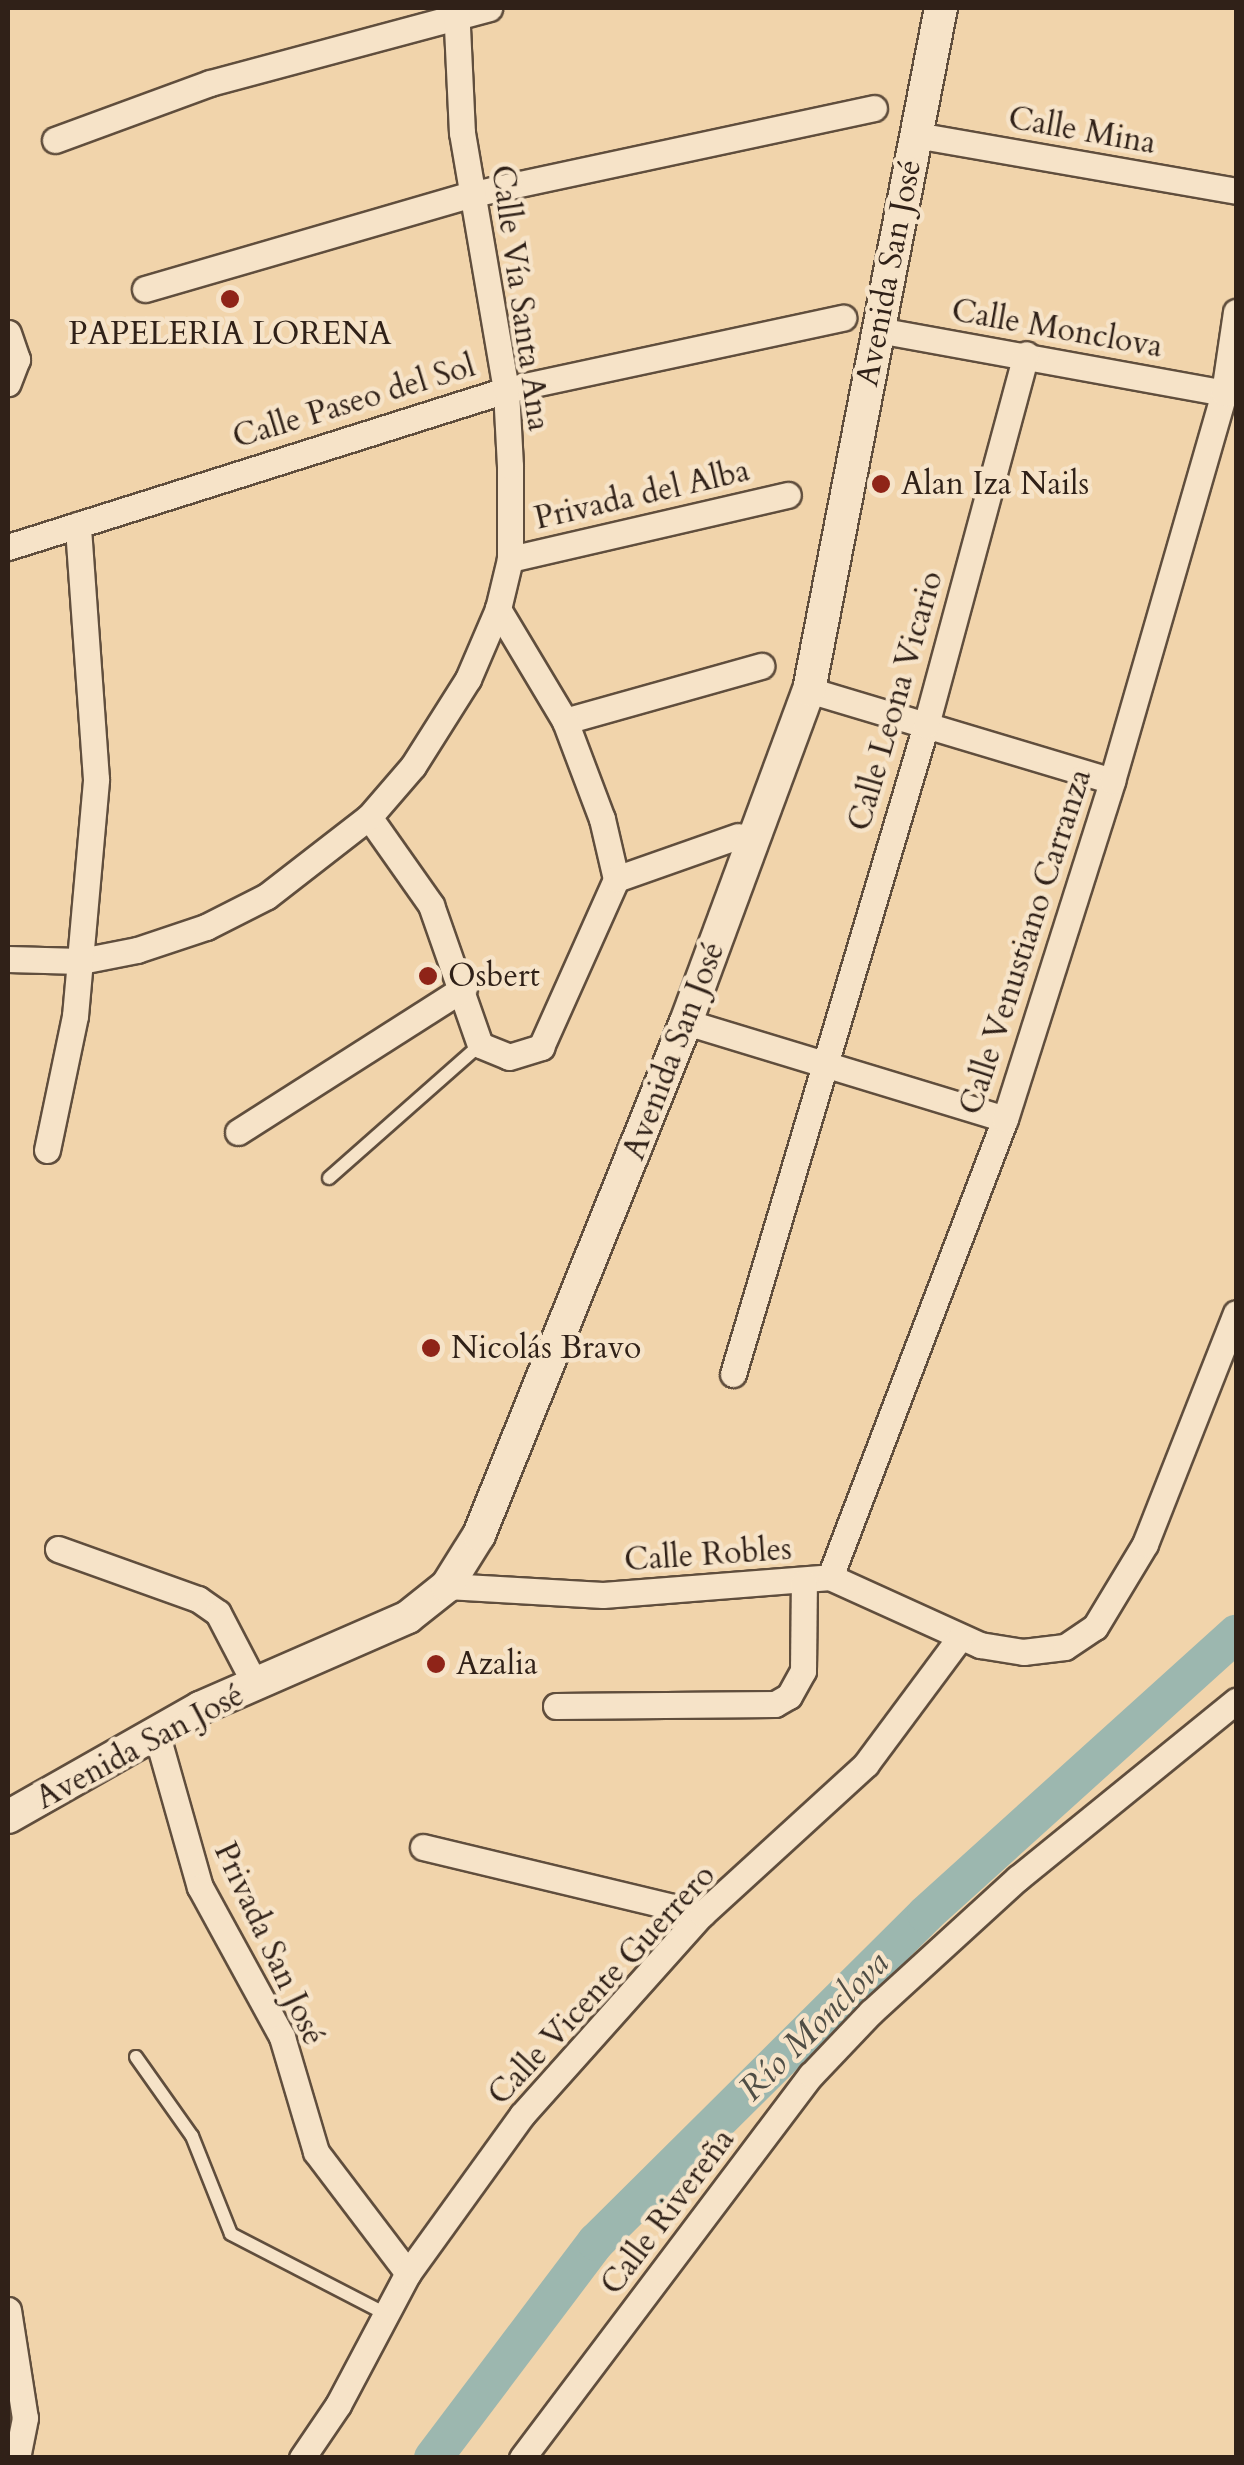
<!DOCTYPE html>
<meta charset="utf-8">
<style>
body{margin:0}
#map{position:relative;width:1244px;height:2465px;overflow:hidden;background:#f1d4ab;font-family:Cardo,serif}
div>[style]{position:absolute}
.river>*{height:38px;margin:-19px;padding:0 19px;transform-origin:19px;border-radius:19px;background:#9cb7af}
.roads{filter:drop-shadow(2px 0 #604e3d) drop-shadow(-2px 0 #604e3d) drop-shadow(0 2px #604e3d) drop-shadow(0 -2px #604e3d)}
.service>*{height:12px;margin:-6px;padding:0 6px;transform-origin:6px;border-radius:6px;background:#f6e3c8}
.minor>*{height:25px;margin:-12.5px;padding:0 12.5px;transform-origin:12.5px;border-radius:12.5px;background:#f6e3c8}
.tertiary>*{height:32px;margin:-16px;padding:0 16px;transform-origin:16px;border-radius:16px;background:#f6e3c8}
.dots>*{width:28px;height:28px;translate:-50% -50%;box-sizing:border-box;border:5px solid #f6e3c8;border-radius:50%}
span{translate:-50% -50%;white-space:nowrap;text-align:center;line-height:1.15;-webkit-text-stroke:9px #f6e3c8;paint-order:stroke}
.street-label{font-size:32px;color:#302118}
.poi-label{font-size:32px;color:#302118}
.left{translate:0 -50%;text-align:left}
.water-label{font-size:35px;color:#504e45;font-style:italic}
.frame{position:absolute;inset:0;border:10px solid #302118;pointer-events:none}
</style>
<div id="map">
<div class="river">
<i style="left:433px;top:2458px;width:271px;rotate:-53deg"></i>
<i style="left:596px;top:2242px;width:465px;rotate:-44.8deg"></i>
<i style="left:926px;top:1914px;width:418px;rotate:-42.1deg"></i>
</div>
<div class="roads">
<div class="service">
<i style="left:329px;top:1178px;width:201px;rotate:-41.4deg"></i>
<i style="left:136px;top:2057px;width:97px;rotate:54.7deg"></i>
<i style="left:192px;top:2136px;width:105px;rotate:68.3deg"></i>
<i style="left:231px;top:2234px;width:174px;rotate:27.3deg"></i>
</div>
<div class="minor">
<i style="left:916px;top:135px;width:325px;rotate:9.9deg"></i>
<i style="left:55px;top:140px;width:165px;rotate:-20.2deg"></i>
<i style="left:210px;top:83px;width:289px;rotate:-15deg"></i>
<i style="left:145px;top:289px;width:341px;rotate:-16.2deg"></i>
<i style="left:473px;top:194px;width:410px;rotate:-12.1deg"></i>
<i style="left:878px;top:330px;width:352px;rotate:10.3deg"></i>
<i style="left:8px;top:333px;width:28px;rotate:71deg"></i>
<i style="left:17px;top:359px;width:26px;rotate:111deg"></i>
<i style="left:8px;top:547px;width:522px;rotate:-17.5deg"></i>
<i style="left:506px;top:390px;width:345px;rotate:-12.1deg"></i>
<i style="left:510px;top:559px;width:285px;rotate:-13deg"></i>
<i style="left:809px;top:690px;width:316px;rotate:16.7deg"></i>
<i style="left:565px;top:721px;width:204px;rotate:-15.7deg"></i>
<i style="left:369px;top:817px;width:108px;rotate:54.8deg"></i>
<i style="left:431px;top:905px;width:148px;rotate:70.7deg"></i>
<i style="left:480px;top:1045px;width:31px;rotate:22deg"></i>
<i style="left:509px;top:1057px;width:34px;rotate:-17deg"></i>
<i style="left:541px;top:1047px;width:184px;rotate:-65.9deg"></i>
<i style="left:616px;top:879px;width:62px;rotate:-103.1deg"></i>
<i style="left:602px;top:819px;width:105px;rotate:-110.7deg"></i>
<i style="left:565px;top:721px;width:131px;rotate:-120.9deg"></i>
<i style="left:616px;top:879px;width:129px;rotate:-19.4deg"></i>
<i style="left:8px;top:959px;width:73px;rotate:1.6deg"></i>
<i style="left:81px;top:961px;width:57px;rotate:-11.1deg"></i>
<i style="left:137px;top:950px;width:73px;rotate:-18.4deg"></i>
<i style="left:206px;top:927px;width:68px;rotate:-26.9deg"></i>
<i style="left:267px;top:896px;width:129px;rotate:-37.8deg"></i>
<i style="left:369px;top:817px;width:67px;rotate:-49.2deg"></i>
<i style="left:413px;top:766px;width:103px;rotate:-57.7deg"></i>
<i style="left:468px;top:679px;width:76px;rotate:-66.8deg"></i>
<i style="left:498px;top:609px;width:51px;rotate:-76.5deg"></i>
<i style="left:510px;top:559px;width:93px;rotate:-90deg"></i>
<i style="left:510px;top:466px;width:76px;rotate:-93deg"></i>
<i style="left:506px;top:390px;width:261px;rotate:-99.7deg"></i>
<i style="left:462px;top:133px;width:125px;rotate:-92.7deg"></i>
<i style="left:686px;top:1022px;width:333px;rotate:16.9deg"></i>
<i style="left:238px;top:1132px;width:268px;rotate:-32.5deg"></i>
<i style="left:47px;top:1150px;width:137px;rotate:-78.2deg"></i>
<i style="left:75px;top:1016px;width:238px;rotate:-84.9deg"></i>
<i style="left:96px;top:779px;width:255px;rotate:-94.1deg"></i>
<i style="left:733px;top:1374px;width:677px;rotate:-73.44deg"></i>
<i style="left:926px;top:725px;width:384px;rotate:-74.9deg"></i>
<i style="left:58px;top:1549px;width:149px;rotate:19.7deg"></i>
<i style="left:198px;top:1599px;width:24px;rotate:35deg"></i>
<i style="left:218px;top:1613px;width:82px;rotate:62.5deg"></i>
<i style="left:830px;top:1577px;width:490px;rotate:-69.1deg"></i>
<i style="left:1005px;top:1119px;width:355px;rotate:-72.4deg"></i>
<i style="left:1112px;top:781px;width:404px;rotate:-73.9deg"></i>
<i style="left:1224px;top:393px;width:82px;rotate:-81.6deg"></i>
<i style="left:447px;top:1586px;width:156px;rotate:3.3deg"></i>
<i style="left:603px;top:1595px;width:228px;rotate:-4.5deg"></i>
<i style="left:830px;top:1577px;width:165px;rotate:24.4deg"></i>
<i style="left:980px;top:1645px;width:44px;rotate:9.2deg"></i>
<i style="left:1023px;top:1652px;width:42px;rotate:-6.8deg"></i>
<i style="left:1065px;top:1647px;width:36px;rotate:-34deg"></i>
<i style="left:1095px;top:1627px;width:97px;rotate:-58.9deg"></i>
<i style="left:1145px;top:1544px;width:248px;rotate:-68.5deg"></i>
<i style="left:556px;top:1706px;width:219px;rotate:-0.5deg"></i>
<i style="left:775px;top:1704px;width:16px;rotate:-30deg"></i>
<i style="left:789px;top:1696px;width:29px;rotate:-61deg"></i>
<i style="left:803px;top:1671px;width:89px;rotate:-89.4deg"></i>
<i style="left:156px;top:1732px;width:161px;rotate:74.2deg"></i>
<i style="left:200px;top:1887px;width:171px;rotate:61.3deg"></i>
<i style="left:282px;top:2037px;width:120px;rotate:73.5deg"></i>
<i style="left:316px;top:2152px;width:152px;rotate:52.8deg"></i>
<i style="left:423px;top:1847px;width:287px;rotate:13.5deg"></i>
<i style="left:8px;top:2310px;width:109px;rotate:81.1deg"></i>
<i style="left:25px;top:2418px;width:41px;rotate:101.3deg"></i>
<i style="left:302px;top:2458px;width:64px;rotate:-55.8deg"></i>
<i style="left:338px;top:2405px;width:149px;rotate:-62.1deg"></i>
<i style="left:408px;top:2273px;width:195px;rotate:-54.2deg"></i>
<i style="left:522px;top:2115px;width:270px;rotate:-48.2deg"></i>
<i style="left:702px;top:1914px;width:222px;rotate:-42.4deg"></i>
<i style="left:866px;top:1764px;width:156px;rotate:-53.4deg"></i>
<i style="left:522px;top:2458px;width:480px;rotate:-53deg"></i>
<i style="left:811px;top:2075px;width:87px;rotate:-46.4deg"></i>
<i style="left:871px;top:2012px;width:199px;rotate:-42.4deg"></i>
<i style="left:1018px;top:1878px;width:281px;rotate:-39.1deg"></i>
</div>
<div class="tertiary">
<i style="left:8px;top:1817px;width:221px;rotate:-29.6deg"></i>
<i style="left:200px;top:1708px;width:227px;rotate:-23.6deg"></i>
<i style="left:408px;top:1617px;width:50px;rotate:-38.5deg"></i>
<i style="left:447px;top:1586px;width:60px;rotate:-57.9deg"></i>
<i style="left:479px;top:1535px;width:553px;rotate:-68.03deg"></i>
<i style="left:686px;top:1022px;width:354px;rotate:-69.7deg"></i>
<i style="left:809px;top:690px;width:695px;rotate:-79.05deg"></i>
</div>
</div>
<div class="dots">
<i style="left:230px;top:299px;background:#8f2418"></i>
<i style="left:881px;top:484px;background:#8f2418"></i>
<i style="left:428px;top:976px;background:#8f2418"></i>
<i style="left:431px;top:1348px;background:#8f2418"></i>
<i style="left:436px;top:1664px;background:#8f2418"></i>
</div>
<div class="street-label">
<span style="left:1082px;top:131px;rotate:10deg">Calle Mina</span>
<span style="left:889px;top:273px;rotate:-79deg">Avenida San José</span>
<span style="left:520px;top:298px;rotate:82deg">Calle Vía Santa Ana</span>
<span style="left:1057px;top:329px;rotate:10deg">Calle Monclova</span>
<span style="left:354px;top:402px;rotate:-17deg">Calle Paseo del Sol</span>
<span style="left:642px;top:495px;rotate:-13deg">Privada del Alba</span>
<span style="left:896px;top:701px;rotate:-74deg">Calle Leona Vicario</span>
<span style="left:1026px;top:942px;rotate:-72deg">Calle Venustiano Carranza</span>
<span style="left:674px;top:1051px;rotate:-69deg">Avenida San José</span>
<span style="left:708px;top:1555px;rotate:-4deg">Calle Robles</span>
<span style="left:140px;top:1747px;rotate:-28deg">Avenida San José</span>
<span style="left:269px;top:1944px;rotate:65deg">Privada San José</span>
<span style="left:602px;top:1985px;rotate:-47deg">Calle Vicente Guerrero</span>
<span style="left:668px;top:2212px;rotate:-53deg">Calle Rivereña</span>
</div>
<div class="poi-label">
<span style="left:230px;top:334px">PAPELERIA LORENA</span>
<span class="left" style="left:901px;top:484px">Alan Iza Nails</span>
<span class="left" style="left:448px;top:976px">Osbert</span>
<span class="left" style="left:451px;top:1348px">Nicolás Bravo</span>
<span class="left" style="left:456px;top:1664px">Azalia</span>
</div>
<div class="water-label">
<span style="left:814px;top:2026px;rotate:-45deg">Río Monclova</span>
</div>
<div class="frame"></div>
</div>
